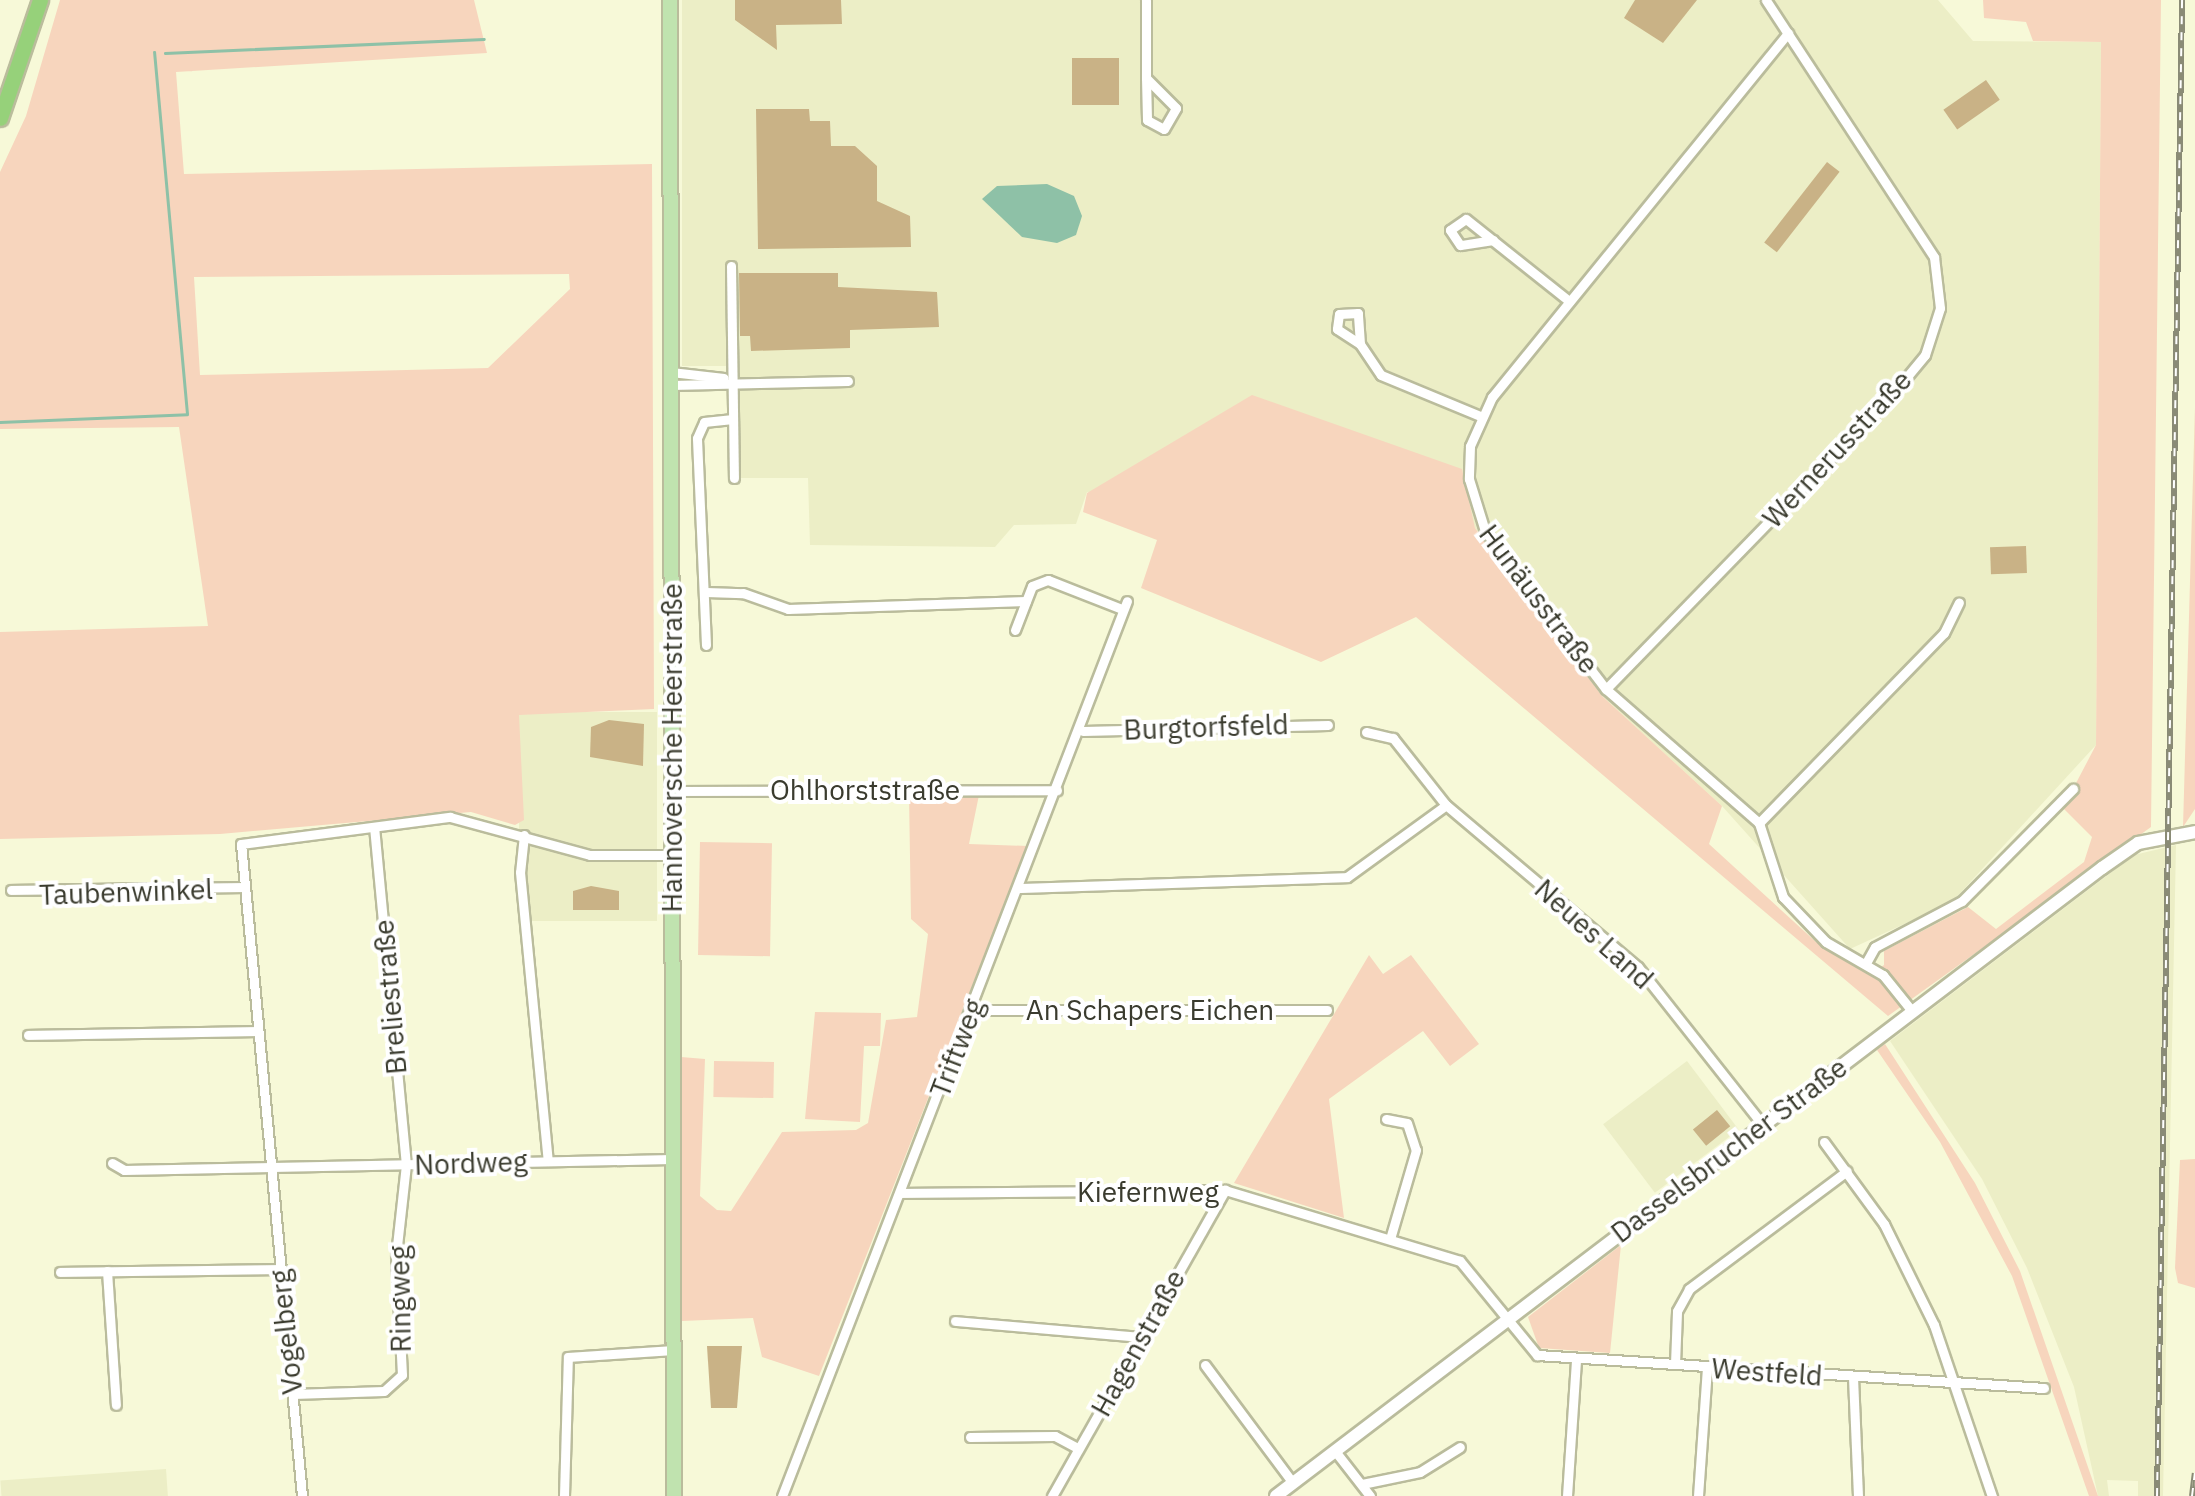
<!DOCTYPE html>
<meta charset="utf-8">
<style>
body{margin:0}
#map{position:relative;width:2195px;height:1496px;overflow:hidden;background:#f7f9d8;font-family:"IBM Plex Sans",sans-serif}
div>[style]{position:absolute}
.built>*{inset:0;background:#eceec6;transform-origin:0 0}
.green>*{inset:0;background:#f7d5bd;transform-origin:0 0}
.water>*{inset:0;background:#8ec1a7}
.stream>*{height:2.5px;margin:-1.25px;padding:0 1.25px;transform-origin:1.25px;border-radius:1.25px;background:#8ec1a7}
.building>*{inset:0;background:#c9b286;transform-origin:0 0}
.roads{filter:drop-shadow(2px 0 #babc9c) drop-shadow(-2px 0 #babc9c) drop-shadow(0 2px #babc9c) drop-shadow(0 -2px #babc9c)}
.street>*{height:9px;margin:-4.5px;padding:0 4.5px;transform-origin:4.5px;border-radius:4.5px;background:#fff}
.secondary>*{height:12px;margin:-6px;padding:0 6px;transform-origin:6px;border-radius:6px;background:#fff}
.primary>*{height:14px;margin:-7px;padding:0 7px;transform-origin:7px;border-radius:7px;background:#c0e3af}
.highway>*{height:15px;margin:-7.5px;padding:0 7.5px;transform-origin:7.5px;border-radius:7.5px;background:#96d17a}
.rail>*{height:6px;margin-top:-3px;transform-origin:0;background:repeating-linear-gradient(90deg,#fff 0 8px,#8a8b76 0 16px);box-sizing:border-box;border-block:2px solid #8a8b76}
span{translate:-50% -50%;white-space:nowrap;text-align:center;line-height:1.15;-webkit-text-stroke:8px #fff;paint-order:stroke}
.street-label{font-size:28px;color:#3a3b2e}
</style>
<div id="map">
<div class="built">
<i style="clip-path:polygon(682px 0,1938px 0,1973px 41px,2101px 42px,2096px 745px,1952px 902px,1850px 949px,1722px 806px,1602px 696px,1475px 528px,1464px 496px,1087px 492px,1076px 524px,1014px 525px,995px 547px,810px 545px,808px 478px,738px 478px,737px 366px,682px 366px)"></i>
<i style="left:657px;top:712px;width:209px;height:138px;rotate:90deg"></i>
<i style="clip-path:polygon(2176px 845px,2163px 1496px,2138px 1496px,2138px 1481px,2107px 1480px,2109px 1496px,2098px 1496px,2074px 1387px,2027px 1268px,1982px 1179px,1890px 1041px,2134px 855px)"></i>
<i style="left:1687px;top:1061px;width:86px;height:105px;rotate:53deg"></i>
<i style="left:166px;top:1469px;width:27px;height:166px;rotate:86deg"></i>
</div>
<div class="green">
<i style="clip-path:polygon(evenodd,60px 0,474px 0,487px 53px,176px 72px,184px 174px,652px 164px,654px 709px,519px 715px,524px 820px,515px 825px,471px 812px,220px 834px,0 839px,0 632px,208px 626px,179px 427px,0 429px,0 172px,26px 116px,60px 0,569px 274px,570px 289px,488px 368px,200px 375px,194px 277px,569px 274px)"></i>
<i style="clip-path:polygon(1983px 0,2161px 0,2151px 827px,1888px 1016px,1416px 617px,1321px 662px,1141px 588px,1157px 540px,1083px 512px,1087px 493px,1252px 395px,1462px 469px,1475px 528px,1602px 696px,1722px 806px,1709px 844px,1816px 942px,1871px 974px,1884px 965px,1884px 951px,1968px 907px,1996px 929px,2084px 862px,2092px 837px,2063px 808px,2096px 745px,2101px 42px,2033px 41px,2026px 22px,1984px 18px)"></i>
<i style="clip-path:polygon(2195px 407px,2195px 809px,2183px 827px)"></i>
<i style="clip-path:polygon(909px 795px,979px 795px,969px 844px,1027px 846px,819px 1376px,762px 1357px,753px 1318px,682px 1321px,681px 1057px,705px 1059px,700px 1196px,717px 1210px,731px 1211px,782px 1132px,856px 1130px,868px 1123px,886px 1020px,917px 1017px,928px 934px,911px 919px)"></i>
<i style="left:700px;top:842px;width:72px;height:113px;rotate:1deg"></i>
<i style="clip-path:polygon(1369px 955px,1383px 974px,1411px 955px,1479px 1044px,1450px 1066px,1423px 1031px,1329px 1099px,1344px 1218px,1234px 1183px)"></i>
<i style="clip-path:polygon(815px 1012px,881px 1013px,880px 1046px,864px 1046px,860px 1122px,805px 1119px)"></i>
<i style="clip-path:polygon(1885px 1044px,1975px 1183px,2020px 1271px,2098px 1496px,2089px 1496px,2012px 1276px,1940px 1142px,1877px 1050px)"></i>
<i style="left:714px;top:1061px;width:60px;height:36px;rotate:1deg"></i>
<i style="clip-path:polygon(2195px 1159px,2195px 1288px,2178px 1283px,2175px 1268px,2180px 1160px)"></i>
<i style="clip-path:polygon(1621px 1245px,1610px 1353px,1539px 1348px,1528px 1317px)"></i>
</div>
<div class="water">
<i style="clip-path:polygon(1047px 184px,1074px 196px,1082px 216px,1076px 235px,1057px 243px,1022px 237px,982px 199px,997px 186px)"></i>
</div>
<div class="stream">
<i style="left:165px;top:53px;width:319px;rotate:-2.5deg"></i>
<i style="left:0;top:422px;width:187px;rotate:-2.4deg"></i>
<i style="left:187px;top:414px;width:363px;rotate:-95.2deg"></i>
</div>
<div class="building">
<i style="clip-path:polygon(735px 0,841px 0,842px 24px,776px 25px,777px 50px,735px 20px)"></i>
<i style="clip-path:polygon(1635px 0,1697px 0,1663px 43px,1624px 18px)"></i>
<i style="left:1072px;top:58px;width:47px;height:47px"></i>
<i style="left:1986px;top:80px;width:24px;height:52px;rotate:55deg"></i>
<i style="clip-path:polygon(756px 109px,809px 109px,810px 121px,830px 121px,831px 146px,855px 146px,877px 166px,877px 201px,910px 216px,911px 247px,758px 249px)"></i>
<i style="left:1827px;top:162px;width:16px;height:102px;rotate:38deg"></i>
<i style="clip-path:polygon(739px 273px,838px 273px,838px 287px,937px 292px,939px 327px,850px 330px,850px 348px,751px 351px,750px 336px,740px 336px)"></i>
<i style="left:2026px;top:546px;width:27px;height:36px;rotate:88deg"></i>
<i style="clip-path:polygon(609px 720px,644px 724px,643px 766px,590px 757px,591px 727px)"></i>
<i style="clip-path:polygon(591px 886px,619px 891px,619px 910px,573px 910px,573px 891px)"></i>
<i style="left:1717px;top:1110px;width:21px;height:31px;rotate:51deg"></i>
<i style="clip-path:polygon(707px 1346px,742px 1346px,737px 1408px,711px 1408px)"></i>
</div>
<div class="roads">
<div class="street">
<i style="left:1146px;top:0;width:78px;rotate:90deg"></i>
<i style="left:1146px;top:78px;width:42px;rotate:88.6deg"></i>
<i style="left:1147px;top:120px;width:19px;rotate:28deg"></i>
<i style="left:1164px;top:129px;width:24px;rotate:-60deg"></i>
<i style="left:1176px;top:108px;width:42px;rotate:-135deg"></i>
<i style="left:1788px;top:33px;width:469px;rotate:129.1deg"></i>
<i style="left:1492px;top:397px;width:54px;rotate:114.2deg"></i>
<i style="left:1470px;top:446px;width:33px;rotate:92deg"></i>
<i style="left:1469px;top:479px;width:54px;rotate:72.9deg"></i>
<i style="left:1485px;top:531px;width:199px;rotate:52.6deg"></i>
<i style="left:1606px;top:689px;width:203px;rotate:41.2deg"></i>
<i style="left:1759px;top:823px;width:78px;rotate:72deg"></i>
<i style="left:1783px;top:897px;width:62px;rotate:46.3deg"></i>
<i style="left:1826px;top:942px;width:66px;rotate:30.1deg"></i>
<i style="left:1883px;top:975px;width:46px;rotate:51.1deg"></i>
<i style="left:1493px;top:240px;width:33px;rotate:171deg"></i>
<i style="left:1460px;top:245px;width:18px;rotate:-124deg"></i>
<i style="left:1450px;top:230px;width:19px;rotate:-35deg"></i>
<i style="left:1466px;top:219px;width:132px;rotate:38.5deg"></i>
<i style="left:731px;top:266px;width:212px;rotate:89.2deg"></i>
<i style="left:1360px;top:344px;width:31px;rotate:-94deg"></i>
<i style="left:1358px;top:313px;width:19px;rotate:177deg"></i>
<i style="left:1339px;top:314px;width:15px;rotate:98deg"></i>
<i style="left:1337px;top:329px;width:27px;rotate:33deg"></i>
<i style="left:1360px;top:344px;width:37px;rotate:56deg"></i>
<i style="left:1381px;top:375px;width:107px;rotate:22.5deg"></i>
<i style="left:671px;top:372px;width:53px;rotate:6.5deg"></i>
<i style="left:671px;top:385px;width:177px;rotate:-1.3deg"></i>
<i style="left:706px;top:592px;width:37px;rotate:2deg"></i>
<i style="left:743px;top:593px;width:48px;rotate:19.6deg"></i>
<i style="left:788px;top:609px;width:238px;rotate:-1.9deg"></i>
<i style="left:1015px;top:630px;width:47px;rotate:-68.9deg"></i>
<i style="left:1032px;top:586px;width:17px;rotate:-21deg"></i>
<i style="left:1048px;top:580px;width:79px;rotate:21.4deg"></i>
<i style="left:706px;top:645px;width:207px;rotate:-92.5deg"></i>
<i style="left:697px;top:438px;width:17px;rotate:-66deg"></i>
<i style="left:704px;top:422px;width:29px;rotate:-6deg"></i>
<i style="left:1606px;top:689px;width:409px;rotate:-45.8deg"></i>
<i style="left:1891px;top:396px;width:53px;rotate:-50.3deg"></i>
<i style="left:1925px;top:355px;width:49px;rotate:-72.3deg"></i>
<i style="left:1940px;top:308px;width:51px;rotate:-96.7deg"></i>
<i style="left:1934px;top:257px;width:307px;rotate:-123.2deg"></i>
<i style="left:1083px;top:731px;width:245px;rotate:-1.4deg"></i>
<i style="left:1366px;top:732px;width:28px;rotate:13deg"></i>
<i style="left:1393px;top:738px;width:85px;rotate:51.7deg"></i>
<i style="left:673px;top:791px;width:384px;rotate:-0.1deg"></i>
<i style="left:1759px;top:823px;width:265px;rotate:-45.8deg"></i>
<i style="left:1944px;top:633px;width:34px;rotate:-64deg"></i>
<i style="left:524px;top:835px;width:37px;rotate:96deg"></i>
<i style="left:520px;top:872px;width:290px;rotate:84.5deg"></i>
<i style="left:1018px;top:888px;width:329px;rotate:-1.9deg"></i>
<i style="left:1347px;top:877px;width:122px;rotate:-36deg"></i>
<i style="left:1446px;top:805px;width:251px;rotate:40.2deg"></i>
<i style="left:1638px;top:967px;width:201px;rotate:51.7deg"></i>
<i style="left:11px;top:890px;width:231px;rotate:-0.7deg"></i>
<i style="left:1866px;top:963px;width:18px;rotate:-61deg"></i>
<i style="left:1875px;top:947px;width:98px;rotate:-27.9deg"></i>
<i style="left:1962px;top:901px;width:158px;rotate:-45.3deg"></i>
<i style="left:973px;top:1010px;width:354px"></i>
<i style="left:28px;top:1035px;width:227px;rotate:-1deg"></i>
<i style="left:1386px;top:1119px;width:21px;rotate:11deg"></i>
<i style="left:1407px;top:1123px;width:28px;rotate:72deg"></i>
<i style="left:1416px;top:1150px;width:93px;rotate:106.3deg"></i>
<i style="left:1824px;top:1142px;width:102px;rotate:53.8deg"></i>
<i style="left:1884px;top:1224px;width:113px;rotate:63.7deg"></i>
<i style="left:1934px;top:1325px;width:181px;rotate:71.3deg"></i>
<i style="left:112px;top:1163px;width:14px;rotate:30deg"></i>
<i style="left:124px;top:1170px;width:548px;rotate:-1.15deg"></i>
<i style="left:900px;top:1193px;width:325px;rotate:-0.5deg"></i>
<i style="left:1225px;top:1190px;width:245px;rotate:16.8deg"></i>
<i style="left:1460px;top:1261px;width:122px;rotate:50.7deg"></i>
<i style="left:1537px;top:1355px;width:508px;rotate:3.72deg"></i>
<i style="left:107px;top:1271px;width:134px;rotate:86.2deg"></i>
<i style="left:60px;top:1272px;width:219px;rotate:-0.8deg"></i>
<i style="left:955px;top:1321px;width:188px;rotate:4.9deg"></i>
<i style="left:1675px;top:1364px;width:53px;rotate:-87.8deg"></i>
<i style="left:1677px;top:1311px;width:25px;rotate:-61deg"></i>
<i style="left:1689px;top:1289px;width:197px;rotate:-36.8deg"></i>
<i style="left:1205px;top:1365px;width:147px;rotate:53.3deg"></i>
<i style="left:1853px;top:1377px;width:119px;rotate:87.6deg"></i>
<i style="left:293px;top:1394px;width:91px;rotate:-1.9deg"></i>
<i style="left:384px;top:1391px;width:24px;rotate:-42deg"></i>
<i style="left:402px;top:1375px;width:120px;rotate:-92.9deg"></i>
<i style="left:396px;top:1255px;width:91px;rotate:-83.7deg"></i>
<i style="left:406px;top:1165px;width:339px;rotate:-95.4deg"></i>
<i style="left:970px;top:1437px;width:85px;rotate:-0.7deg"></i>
<i style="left:1055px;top:1436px;width:26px;rotate:28deg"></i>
<i style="left:1335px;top:1451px;width:57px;rotate:52.1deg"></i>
<i style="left:1362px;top:1484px;width:59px;rotate:-11.7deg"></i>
<i style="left:1420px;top:1472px;width:47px;rotate:-32deg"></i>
<i style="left:302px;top:1496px;width:655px;rotate:-95.34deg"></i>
<i style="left:241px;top:844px;width:211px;rotate:-7.4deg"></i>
<i style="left:450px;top:817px;width:145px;rotate:15.2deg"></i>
<i style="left:590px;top:855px;width:82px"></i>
<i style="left:564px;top:1496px;width:139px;rotate:-88.4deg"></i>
<i style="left:568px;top:1357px;width:105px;rotate:-3.8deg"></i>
<i style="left:782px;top:1496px;width:959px;rotate:-68.92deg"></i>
<i style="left:1052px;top:1496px;width:352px;rotate:-60.5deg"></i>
<i style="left:1567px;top:1496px;width:137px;rotate:-86.2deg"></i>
<i style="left:1698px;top:1496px;width:128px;rotate:-86deg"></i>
</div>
<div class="secondary">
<i style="left:1276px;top:1496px;width:1038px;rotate:-37.25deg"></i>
<i style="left:2102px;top:868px;width:44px;rotate:-34.8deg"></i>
<i style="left:2138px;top:843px;width:58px;rotate:-10.9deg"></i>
</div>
<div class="primary">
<i style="left:670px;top:0;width:1496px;rotate:89.85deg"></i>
</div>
<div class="highway">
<i style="left:0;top:118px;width:125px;rotate:-71.3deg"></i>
</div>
</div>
<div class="rail">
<i style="left:2157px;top:1496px;width:1496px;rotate:-89.04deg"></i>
<i style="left:2192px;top:1496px;width:23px;rotate:-83deg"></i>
</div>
<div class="street-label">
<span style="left:1837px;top:449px;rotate:-47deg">Wernerusstraße</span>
<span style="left:1539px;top:599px;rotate:53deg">Hunäusstraße</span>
<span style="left:1206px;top:727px;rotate:-2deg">Burgtorfsfeld</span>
<span style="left:672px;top:748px;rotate:-90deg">Hannoversche Heerstraße</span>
<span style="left:865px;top:790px">Ohlhorststraße</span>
<span style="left:126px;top:892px;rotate:-2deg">Taubenwinkel</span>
<span style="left:1594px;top:934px;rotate:42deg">Neues Land</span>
<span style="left:390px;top:997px;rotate:-95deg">Breliestraße</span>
<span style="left:1150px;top:1010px">An Schapers Eichen</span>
<span style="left:957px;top:1048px;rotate:-69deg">Triftweg</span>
<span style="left:1729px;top:1150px;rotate:-37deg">Dasselsbrucher Straße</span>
<span style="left:471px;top:1163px;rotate:-2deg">Nordweg</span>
<span style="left:1148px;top:1192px">Kiefernweg</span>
<span style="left:400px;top:1299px;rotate:-91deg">Ringweg</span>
<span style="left:286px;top:1332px;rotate:-96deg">Vogelberg</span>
<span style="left:1138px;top:1343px;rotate:-61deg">Hagenstraße</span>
<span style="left:1767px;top:1372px;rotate:4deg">Westfeld</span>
</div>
</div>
